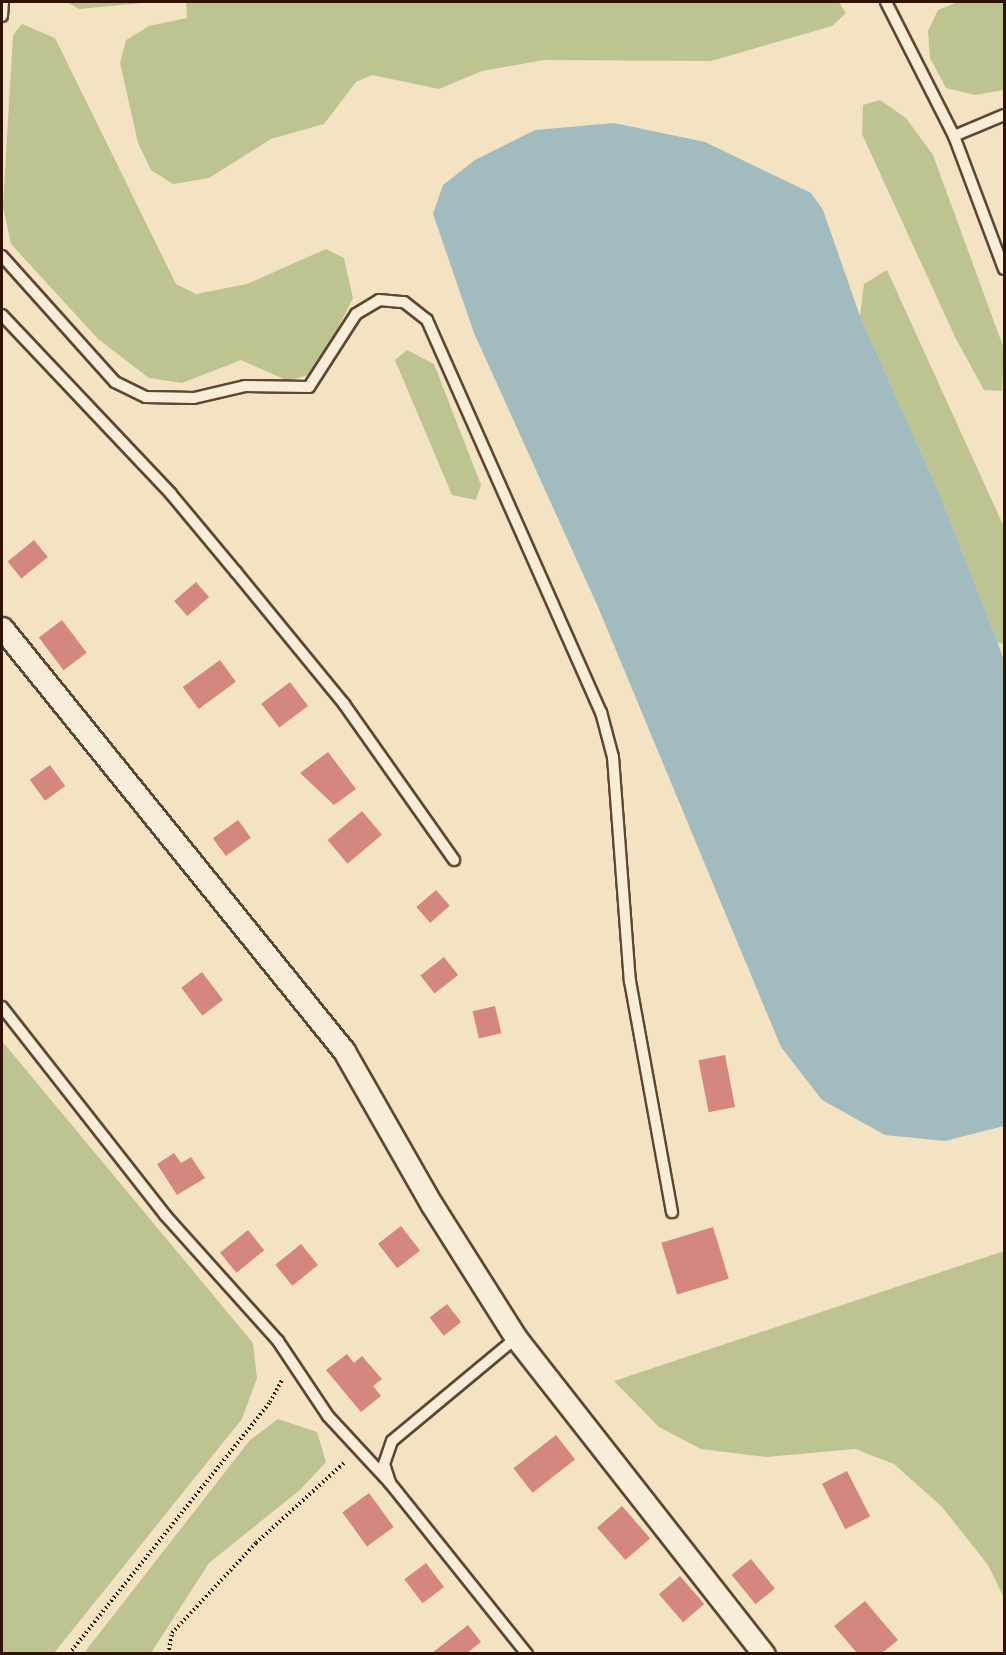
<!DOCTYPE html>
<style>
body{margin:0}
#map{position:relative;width:1006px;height:1655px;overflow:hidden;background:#f4e3c3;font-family:"Gentium Book Plus",serif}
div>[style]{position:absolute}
.green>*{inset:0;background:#bec392}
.water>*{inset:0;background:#a1bbbe}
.building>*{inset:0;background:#d4877e;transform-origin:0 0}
.path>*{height:4px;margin-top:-2px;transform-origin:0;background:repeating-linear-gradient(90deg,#2f1202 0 1.5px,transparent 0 4.5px)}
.roads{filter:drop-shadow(2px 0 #604632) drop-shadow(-2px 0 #604632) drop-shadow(0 2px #604632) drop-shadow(0 -2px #604632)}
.service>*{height:10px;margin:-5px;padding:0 5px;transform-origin:5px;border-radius:5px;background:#f8edd8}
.minor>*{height:21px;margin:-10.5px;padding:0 10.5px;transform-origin:10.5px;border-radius:10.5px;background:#f8edd8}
span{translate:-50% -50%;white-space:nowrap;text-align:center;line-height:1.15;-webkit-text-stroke:5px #f8edd8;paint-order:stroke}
.frame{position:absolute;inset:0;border:3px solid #2f1202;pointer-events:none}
</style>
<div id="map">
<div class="green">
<i style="clip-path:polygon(67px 2px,153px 2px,79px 9px)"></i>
<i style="clip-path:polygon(186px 2px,839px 2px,846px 13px,832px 26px,711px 61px,544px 60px,482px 71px,439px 89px,372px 75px,356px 82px,324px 124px,271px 139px,209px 178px,173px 184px,151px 170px,138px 143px,120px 63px,126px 40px,149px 26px,187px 18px)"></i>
<i style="clip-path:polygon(958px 2px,1004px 2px,1004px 90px,975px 95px,946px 88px,930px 58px,928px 31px,938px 10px)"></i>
<i style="clip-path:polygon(22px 24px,55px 38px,176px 284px,196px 294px,247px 284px,326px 249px,344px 258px,353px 298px,315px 373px,288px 381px,241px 360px,182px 383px,149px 378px,98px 339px,11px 244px,3px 206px,13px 35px)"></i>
<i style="clip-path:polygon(880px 100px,906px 118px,933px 155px,1004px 349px,1002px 391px,984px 390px,956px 339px,862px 134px,863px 105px)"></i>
<i style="clip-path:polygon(887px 270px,1004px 527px,1004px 644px,998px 643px,938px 490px,860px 316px,864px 284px)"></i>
<i style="clip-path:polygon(407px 350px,434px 364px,481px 485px,476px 500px,452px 495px,395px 360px)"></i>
<i style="clip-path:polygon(2px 1041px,253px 1343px,257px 1378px,242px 1419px,54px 1653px,2px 1653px)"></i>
<i style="clip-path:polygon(1004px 1251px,1004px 1598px,988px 1565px,942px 1507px,894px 1464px,855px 1449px,766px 1457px,701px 1449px,659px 1427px,614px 1381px)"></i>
<i style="clip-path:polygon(278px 1419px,317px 1432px,326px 1462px,301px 1489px,209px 1563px,151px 1653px,84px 1653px,250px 1440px)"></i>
</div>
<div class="water">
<i style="clip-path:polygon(614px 123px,705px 142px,811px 193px,823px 210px,860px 316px,938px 490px,998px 643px,1004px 661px,1004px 1126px,945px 1141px,885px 1135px,822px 1100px,781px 1047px,598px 607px,474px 333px,433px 214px,443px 185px,475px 160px,535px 130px)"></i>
</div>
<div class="building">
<i style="left:34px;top:540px;width:22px;height:34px;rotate:51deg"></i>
<i style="left:196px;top:582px;width:20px;height:29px;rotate:49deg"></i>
<i style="left:62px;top:620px;width:41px;height:29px;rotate:53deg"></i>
<i style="left:220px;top:660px;width:27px;height:46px;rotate:54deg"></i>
<i style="left:290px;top:682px;width:30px;height:36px;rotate:53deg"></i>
<i style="clip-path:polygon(328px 752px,356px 789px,334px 805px,300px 773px)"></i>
<i style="left:50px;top:765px;width:26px;height:25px;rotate:54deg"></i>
<i style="left:362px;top:811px;width:31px;height:45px;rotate:50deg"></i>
<i style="left:238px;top:820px;width:22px;height:31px;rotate:54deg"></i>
<i style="left:436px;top:890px;width:21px;height:26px;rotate:49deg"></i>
<i style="left:444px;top:957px;width:23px;height:30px;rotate:52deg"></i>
<i style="left:202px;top:972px;width:35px;height:26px;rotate:53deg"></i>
<i style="left:495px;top:1006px;width:28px;height:23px;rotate:77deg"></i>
<i style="left:725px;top:1055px;width:53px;height:27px;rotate:79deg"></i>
<i style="clip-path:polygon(174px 1153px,181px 1163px,191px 1157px,205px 1178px,177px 1195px,157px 1164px)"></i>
<i style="left:401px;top:1226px;width:31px;height:29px;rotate:52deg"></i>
<i style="left:713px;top:1227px;width:54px;height:54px;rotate:73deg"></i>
<i style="left:248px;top:1230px;width:26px;height:36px;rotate:51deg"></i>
<i style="left:301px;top:1244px;width:27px;height:33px;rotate:51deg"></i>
<i style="left:447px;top:1304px;width:23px;height:22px;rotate:52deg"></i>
<i style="clip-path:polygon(347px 1354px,354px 1363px,362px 1356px,382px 1379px,373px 1386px,381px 1396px,361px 1412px,326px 1370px)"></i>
<i style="left:556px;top:1435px;width:31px;height:54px;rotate:52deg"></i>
<i style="left:847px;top:1471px;width:51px;height:28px;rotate:63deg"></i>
<i style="left:369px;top:1493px;width:42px;height:33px;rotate:54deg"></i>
<i style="left:622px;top:1506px;width:43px;height:33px;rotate:49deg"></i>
<i style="left:751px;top:1559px;width:38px;height:25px;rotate:51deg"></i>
<i style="left:426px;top:1563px;width:30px;height:27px;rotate:53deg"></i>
<i style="left:680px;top:1576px;width:37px;height:28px;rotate:49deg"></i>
<i style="clip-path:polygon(865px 1601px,898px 1640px,882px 1653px,857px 1653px,834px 1626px)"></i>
<i style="clip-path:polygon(468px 1625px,481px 1642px,467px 1653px,432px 1653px)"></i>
</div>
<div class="path">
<i style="left:69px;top:1654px;width:322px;rotate:-51.4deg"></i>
<i style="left:270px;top:1402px;width:25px;rotate:-61deg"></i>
<i style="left:168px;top:1654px;width:21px;rotate:-79deg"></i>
<i style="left:172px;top:1633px;width:123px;rotate:-47deg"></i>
<i style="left:256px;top:1543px;width:120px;rotate:-42.3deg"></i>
</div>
<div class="roads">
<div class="service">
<i style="left:886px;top:2px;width:150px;rotate:63.1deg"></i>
<i style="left:954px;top:136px;width:142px;rotate:69.4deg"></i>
<i style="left:2px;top:16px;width:14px;rotate:-86deg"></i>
<i style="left:954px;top:136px;width:54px;rotate:-22.8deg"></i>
<i style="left:2px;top:256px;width:169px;rotate:48.1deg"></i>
<i style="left:115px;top:382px;width:34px;rotate:26deg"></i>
<i style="left:146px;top:397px;width:48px;rotate:1.2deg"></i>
<i style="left:194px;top:398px;width:52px;rotate:-13.2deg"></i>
<i style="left:245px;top:386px;width:64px;rotate:0.9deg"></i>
<i style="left:309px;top:387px;width:87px;rotate:-57.2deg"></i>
<i style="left:356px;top:314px;width:27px;rotate:-31deg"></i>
<i style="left:379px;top:300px;width:25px;rotate:5deg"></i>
<i style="left:404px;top:302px;width:29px;rotate:38deg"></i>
<i style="left:427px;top:320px;width:429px;rotate:66.1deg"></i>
<i style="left:601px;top:712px;width:47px;rotate:75.1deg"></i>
<i style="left:613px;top:757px;width:225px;rotate:85.7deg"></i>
<i style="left:630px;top:981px;width:235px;rotate:79.7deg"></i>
<i style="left:2px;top:315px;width:246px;rotate:46.6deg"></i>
<i style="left:171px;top:494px;width:102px;rotate:50.2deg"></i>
<i style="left:236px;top:572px;width:171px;rotate:50.7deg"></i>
<i style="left:344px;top:704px;width:191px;rotate:54.8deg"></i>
<i style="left:2px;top:1007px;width:264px;rotate:51.9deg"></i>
<i style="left:165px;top:1215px;width:169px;rotate:48.1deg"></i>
<i style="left:278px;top:1341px;width:90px;rotate:56.3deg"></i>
<i style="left:328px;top:1416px;width:91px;rotate:47.2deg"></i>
<i style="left:516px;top:1338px;width:161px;rotate:140.3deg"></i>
<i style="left:392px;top:1441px;width:24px;rotate:109deg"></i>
<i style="left:384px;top:1464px;width:20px;rotate:72deg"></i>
<i style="left:390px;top:1483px;width:219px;rotate:51.3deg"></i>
</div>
<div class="minor">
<i style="left:2px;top:628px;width:544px;rotate:51.04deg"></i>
<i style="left:344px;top:1051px;width:177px;rotate:60.3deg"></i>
<i style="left:432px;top:1205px;width:157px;rotate:57.7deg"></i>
<i style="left:516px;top:1338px;width:402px;rotate:51.9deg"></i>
</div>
</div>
<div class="frame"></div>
</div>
